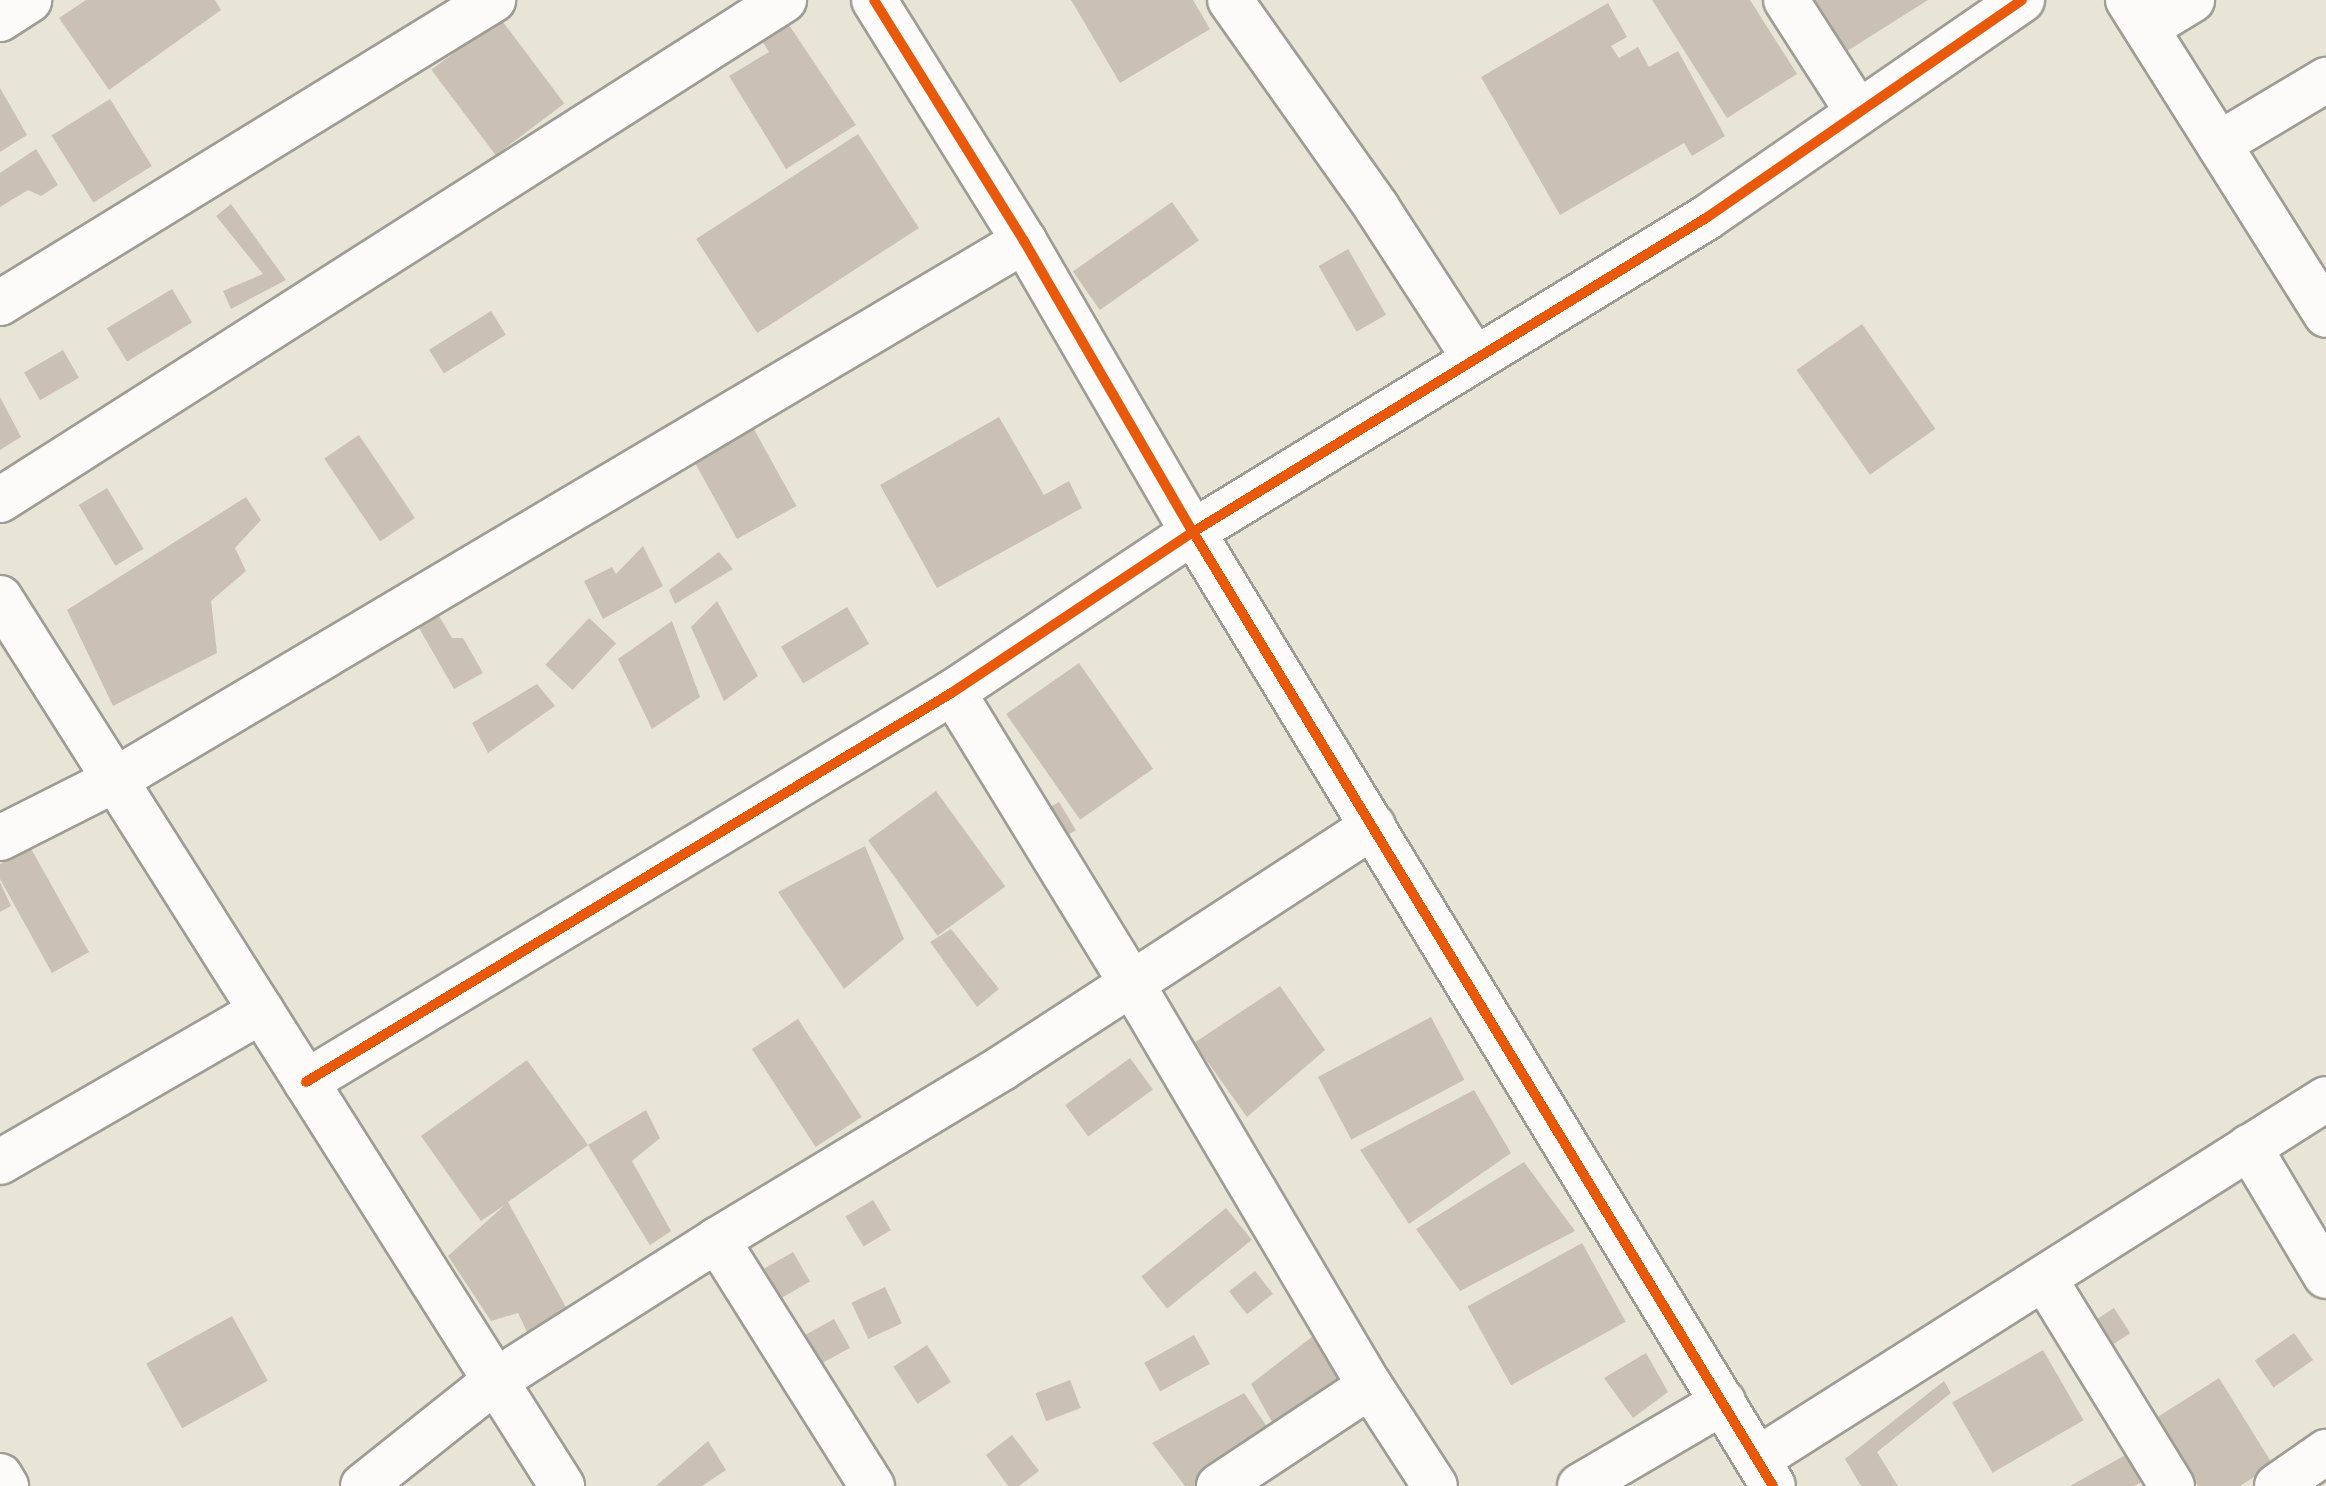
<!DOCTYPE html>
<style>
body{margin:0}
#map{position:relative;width:2326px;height:1486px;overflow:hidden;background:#e8e5d7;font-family:"Old Standard TT",serif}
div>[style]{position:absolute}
.building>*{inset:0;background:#cbc0b4;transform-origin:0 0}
.roads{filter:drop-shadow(2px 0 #9e9d95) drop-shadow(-2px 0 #9e9d95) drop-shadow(0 2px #9e9d95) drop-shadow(0 -2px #9e9d95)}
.street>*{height:44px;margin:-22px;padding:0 22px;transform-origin:22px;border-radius:22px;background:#fcfbf9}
.cycleway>*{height:10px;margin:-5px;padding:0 5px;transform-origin:5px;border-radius:5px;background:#e8590c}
span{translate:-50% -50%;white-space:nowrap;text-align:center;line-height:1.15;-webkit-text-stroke:6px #fdfcf7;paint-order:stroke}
</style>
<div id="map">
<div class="building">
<i style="clip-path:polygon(86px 0,215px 0,221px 10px,109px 90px,59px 18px)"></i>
<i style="clip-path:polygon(1071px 0,1193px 0,1210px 29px,1120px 83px)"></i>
<i style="clip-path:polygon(1652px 0,1750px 0,1797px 74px,1727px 118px)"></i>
<i style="clip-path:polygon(1811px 0,1928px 0,1844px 53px)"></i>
<i style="clip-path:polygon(1608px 3px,1627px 37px,1611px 46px,1619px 58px,1638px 47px,1649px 67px,1678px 51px,1725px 136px,1692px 156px,1684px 143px,1560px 215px,1481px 77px)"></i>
<i style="clip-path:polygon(783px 16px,856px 125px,786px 169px,729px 76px,769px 52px,758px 34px)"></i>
<i style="left:500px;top:18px;width:107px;height:86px;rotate:53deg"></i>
<i style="clip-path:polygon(0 88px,27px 135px,0 152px)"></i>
<i style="left:110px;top:99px;width:79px;height:69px;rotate:58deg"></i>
<i style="left:858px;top:134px;width:112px;height:193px;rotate:57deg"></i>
<i style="clip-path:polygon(36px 149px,58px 185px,41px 196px,28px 190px,0 207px,0 173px)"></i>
<i style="left:1172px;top:202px;width:47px;height:121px;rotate:55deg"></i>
<i style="clip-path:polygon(231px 204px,286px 280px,231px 309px,223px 291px,263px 274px,216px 216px)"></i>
<i style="left:1348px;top:249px;width:76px;height:34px;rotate:60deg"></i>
<i style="left:172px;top:289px;width:39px;height:76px;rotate:59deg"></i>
<i style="left:491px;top:311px;width:28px;height:73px;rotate:58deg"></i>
<i style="left:1862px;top:324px;width:128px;height:80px;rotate:55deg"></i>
<i style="left:63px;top:350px;width:32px;height:45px;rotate:60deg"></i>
<i style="clip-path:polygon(0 397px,21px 437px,0 450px)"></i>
<i style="clip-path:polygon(999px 417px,1044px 495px,1069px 481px,1082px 508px,937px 588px,880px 485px)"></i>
<i style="left:750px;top:422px;width:96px;height:68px;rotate:61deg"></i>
<i style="left:359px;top:435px;width:100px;height:42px;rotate:56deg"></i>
<i style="left:107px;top:488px;width:71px;height:33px;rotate:59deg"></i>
<i style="clip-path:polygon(246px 497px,261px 520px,235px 548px,246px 571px,211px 601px,217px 653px,113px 706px,67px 610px)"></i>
<i style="clip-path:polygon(643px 546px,663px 586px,603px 619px,584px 581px,612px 567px,616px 574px)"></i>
<i style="clip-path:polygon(719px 552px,733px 569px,675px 604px,669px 590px)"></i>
<i style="clip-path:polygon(717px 601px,758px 676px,724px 701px,691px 627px)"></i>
<i style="left:847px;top:607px;width:43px;height:77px;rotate:59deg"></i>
<i style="clip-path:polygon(439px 616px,452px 638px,463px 638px,483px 673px,454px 689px,419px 628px)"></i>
<i style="left:589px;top:618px;width:37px;height:64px;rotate:43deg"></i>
<i style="clip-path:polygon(672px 621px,700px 697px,652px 729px,618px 659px)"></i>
<i style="left:1079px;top:663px;width:129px;height:89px;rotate:55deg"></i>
<i style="clip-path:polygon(537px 684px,555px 706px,488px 753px,472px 723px)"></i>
<i style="left:936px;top:791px;width:118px;height:84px;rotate:54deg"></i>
<i style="left:1059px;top:802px;width:33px;height:29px;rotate:59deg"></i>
<i style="clip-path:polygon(865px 846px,904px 939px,844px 989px,778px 892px)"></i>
<i style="clip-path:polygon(30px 847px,89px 952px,52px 973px,0 879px,0 864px)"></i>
<i style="clip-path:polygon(0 882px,11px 906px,0 912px)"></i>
<i style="clip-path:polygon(951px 929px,999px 989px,977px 1007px,930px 942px)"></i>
<i style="clip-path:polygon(1280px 986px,1325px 1050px,1247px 1117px,1194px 1043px)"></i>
<i style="left:1431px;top:1017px;width:71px;height:128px;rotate:62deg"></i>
<i style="left:798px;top:1019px;width:117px;height:55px;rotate:57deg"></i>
<i style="left:1130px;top:1058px;width:39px;height:80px;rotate:54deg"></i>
<i style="clip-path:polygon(527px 1060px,588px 1145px,508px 1202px,567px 1309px,527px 1332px,518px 1313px,491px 1321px,448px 1256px,506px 1204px,481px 1221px,421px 1136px)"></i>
<i style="clip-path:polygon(1474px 1090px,1511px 1153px,1409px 1224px,1360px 1150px)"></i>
<i style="clip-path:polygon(646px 1110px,660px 1138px,632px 1161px,671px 1231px,650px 1245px,588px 1145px)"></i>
<i style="clip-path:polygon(1524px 1162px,1575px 1231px,1460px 1291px,1416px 1229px)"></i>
<i style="left:873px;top:1200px;width:35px;height:32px;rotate:59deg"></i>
<i style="left:1226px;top:1208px;width:41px;height:109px;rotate:51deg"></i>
<i style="left:1582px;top:1243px;width:90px;height:131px;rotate:61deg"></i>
<i style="left:793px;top:1252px;width:34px;height:33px;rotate:60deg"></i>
<i style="left:1255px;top:1271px;width:29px;height:33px;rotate:52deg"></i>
<i style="left:885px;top:1287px;width:40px;height:37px;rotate:65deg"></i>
<i style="left:2114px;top:1308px;width:30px;height:27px;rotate:57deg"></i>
<i style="left:232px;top:1316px;width:74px;height:98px;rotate:61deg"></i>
<i style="left:834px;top:1319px;width:33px;height:33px;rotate:61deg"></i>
<i style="clip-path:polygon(1317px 1333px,1348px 1381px,1277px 1431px,1251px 1384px)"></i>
<i style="left:2294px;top:1333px;width:33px;height:48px;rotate:55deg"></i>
<i style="left:1194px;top:1335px;width:33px;height:57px;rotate:61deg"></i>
<i style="left:927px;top:1345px;width:44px;height:40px;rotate:57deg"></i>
<i style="left:2043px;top:1350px;width:81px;height:105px;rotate:60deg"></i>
<i style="clip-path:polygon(1646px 1353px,1668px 1392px,1633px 1418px,1604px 1378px)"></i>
<i style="clip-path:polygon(2219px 1378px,2273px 1465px,2240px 1486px,2198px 1486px,2156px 1418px)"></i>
<i style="left:1070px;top:1380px;width:30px;height:37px;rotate:69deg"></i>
<i style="clip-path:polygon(1944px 1381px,1951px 1393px,1877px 1452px,1898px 1486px,1861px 1486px,1845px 1459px)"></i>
<i style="clip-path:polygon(1244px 1393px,1272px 1434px,1196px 1486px,1185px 1486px,1152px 1443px)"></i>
<i style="clip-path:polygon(1012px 1435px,1039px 1471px,1019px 1486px,1008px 1486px,986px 1455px)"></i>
<i style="clip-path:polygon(708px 1441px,726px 1470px,702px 1486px,656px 1486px)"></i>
<i style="clip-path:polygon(2129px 1453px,2144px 1481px,2134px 1486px,2070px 1486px)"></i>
</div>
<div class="roads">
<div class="street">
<i style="left:874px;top:0;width:284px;rotate:58.1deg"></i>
<i style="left:1024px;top:241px;width:337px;rotate:59.9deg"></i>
<i style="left:1193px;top:532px;width:1116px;rotate:58.7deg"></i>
<i style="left:1230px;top:0;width:255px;rotate:54.7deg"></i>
<i style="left:1377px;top:208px;width:180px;rotate:57deg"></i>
<i style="left:1786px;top:0;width:133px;rotate:57.3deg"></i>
<i style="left:2128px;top:0;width:372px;rotate:57.8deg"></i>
<i style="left:0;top:19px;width:35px;rotate:-33deg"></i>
<i style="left:2146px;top:28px;width:54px;rotate:-31.3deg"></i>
<i style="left:2219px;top:144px;width:125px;rotate:-30.9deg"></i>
<i style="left:0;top:303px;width:579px;rotate:-31.58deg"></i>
<i style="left:0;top:500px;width:930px;rotate:-32.53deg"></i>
<i style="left:0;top:598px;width:1051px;rotate:57.67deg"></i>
<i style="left:953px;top:692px;width:342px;rotate:58.5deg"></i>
<i style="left:1132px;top:984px;width:467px;rotate:59.4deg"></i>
<i style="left:1370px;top:1386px;width:119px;rotate:57deg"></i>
<i style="left:0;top:838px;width:129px;rotate:-26.8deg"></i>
<i style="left:115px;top:780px;width:1057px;rotate:-30.67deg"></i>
<i style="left:306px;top:1082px;width:755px;rotate:-31.08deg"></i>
<i style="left:953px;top:692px;width:288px;rotate:-33.7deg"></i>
<i style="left:1193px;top:532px;width:601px;rotate:-31.47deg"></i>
<i style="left:1706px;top:218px;width:384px;rotate:-34.6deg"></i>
<i style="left:2249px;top:1147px;width:150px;rotate:59.2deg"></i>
<i style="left:0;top:1162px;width:302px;rotate:-30deg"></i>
<i style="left:717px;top:1240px;width:291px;rotate:57.8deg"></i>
<i style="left:2044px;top:1278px;width:244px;rotate:58.4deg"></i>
<i style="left:1758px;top:1459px;width:672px;rotate:-32.37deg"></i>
<i style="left:0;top:1476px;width:12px;rotate:59deg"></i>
<i style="left:363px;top:1486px;width:169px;rotate:-38.5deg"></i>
<i style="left:495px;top:1381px;width:263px;rotate:-32.4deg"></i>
<i style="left:717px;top:1240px;width:333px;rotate:-31.1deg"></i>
<i style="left:1002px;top:1068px;width:443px;rotate:-33.1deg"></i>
<i style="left:1219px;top:1486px;width:181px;rotate:-33.5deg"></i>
<i style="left:1580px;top:1486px;width:166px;rotate:-30.4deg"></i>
<i style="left:2277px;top:1486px;width:60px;rotate:-34.8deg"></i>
</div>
</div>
<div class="cycleway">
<i style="left:874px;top:0;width:284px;rotate:58.1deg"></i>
<i style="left:1024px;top:241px;width:337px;rotate:59.9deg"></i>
<i style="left:1193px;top:532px;width:1116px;rotate:58.7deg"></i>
<i style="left:306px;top:1082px;width:755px;rotate:-31.08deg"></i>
<i style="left:953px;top:692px;width:288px;rotate:-33.7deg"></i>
<i style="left:1193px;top:532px;width:601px;rotate:-31.47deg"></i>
<i style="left:1706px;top:218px;width:384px;rotate:-34.6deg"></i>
</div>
</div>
